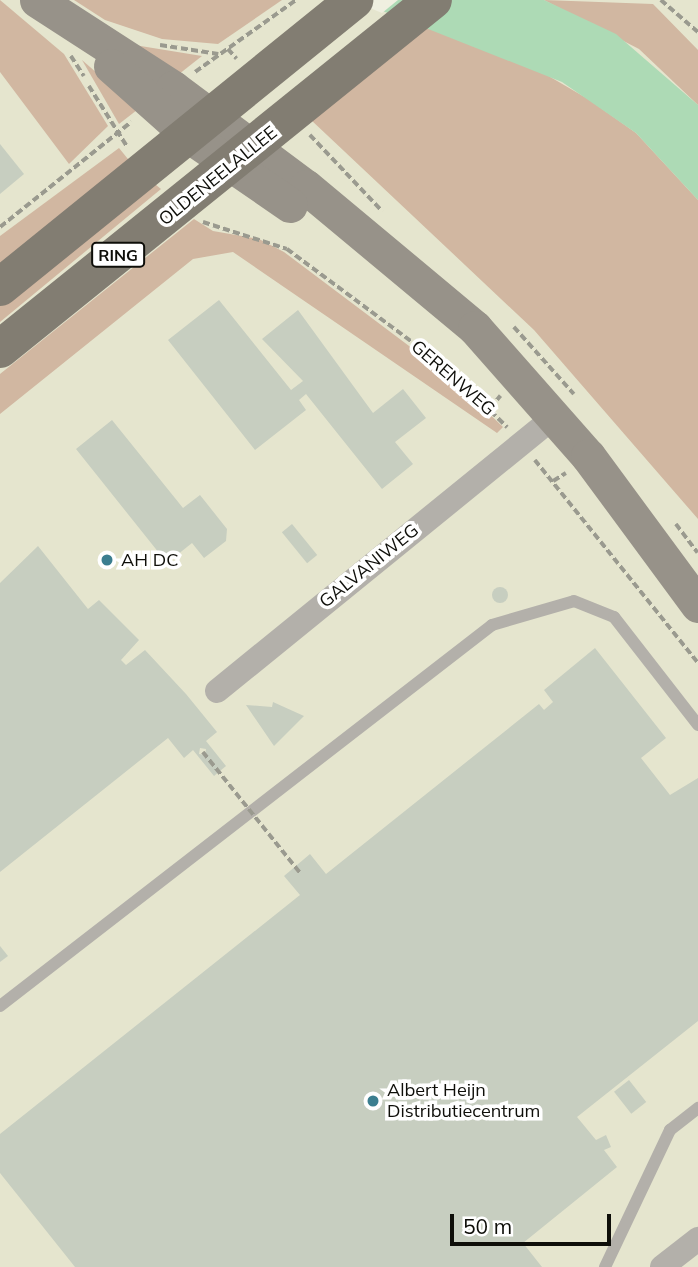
<!DOCTYPE html>
<style>
body{margin:0}
#map{position:relative;width:698px;height:1267px;overflow:hidden;background:#efefe0;font-family:Mulish,sans-serif}
div>[style]{position:absolute}
.built>*{inset:0;background:#e5e5ce;transform-origin:0 0}
.green>*{inset:0;background:#d1b7a1}
.water>*{inset:0;background:#addab5}
.pier>*{inset:0;background:#efefe0}
.building>*{inset:0;background:#c7cec0;transform-origin:0 0}
.round{border-radius:50%}
.path>*{height:3.5px;margin-top:-1.75px;transform-origin:0;background:repeating-linear-gradient(90deg,#9a9a8f 0 7px,transparent 0 10.5px)}
.lane>*{height:12px;margin:-6px;padding:0 6px;transform-origin:6px;border-radius:6px;background:#b3b0aa}
.street>*{height:24px;margin:-12px;padding:0 12px;transform-origin:12px;border-radius:12px;background:#b3b0aa}
.secondary>*{height:35px;margin:-17.5px;padding:0 17.5px;transform-origin:17.5px;border-radius:17.5px;background:#979289}
.primary>*{height:38px;margin:-19px;padding:0 19px;transform-origin:19px;border-radius:19px;background:#827d72}
.path-bridge>*{height:3.5px;margin-top:-1.75px;transform-origin:0;background:repeating-linear-gradient(90deg,#9a9a8f 0 7px,transparent 0 10.5px)}
.dots>*{width:19px;height:19px;translate:-50% -50%;box-sizing:border-box;border:4px solid #fff;border-radius:50%}
span{translate:-50% -50%;white-space:nowrap;text-align:center;line-height:1.15;-webkit-text-stroke:7px #fff;paint-order:stroke}
.shield-label span{padding:2px 5px;background:#fff;border:2px solid;border-radius:5px;-webkit-text-stroke-width:0}
.shield-label{font-size:16px;color:#0e0e09;font-weight:700}
.street-label{font-size:18px;color:#0e0e09}
.poi-label{font-size:18px;color:#0e0e09}
.left{translate:0 -50%;text-align:left}
.scale{position:absolute;left:450px;top:1214px;width:161px;height:32px;box-sizing:border-box;border:4px solid #0e0e09;border-top:0;padding-left:9px;font-size:21px;line-height:24px;white-space:nowrap;color:#0e0e09;-webkit-text-stroke:5px #fff;paint-order:stroke}
</style>
<div id="map">
<div class="built">
<i style="left:0;top:0;width:698px;height:1267px"></i>
</div>
<div class="green">
<i style="clip-path:polygon(0 0,64px 54px,108px 126px,69px 164px,0 72px)"></i>
<i style="clip-path:polygon(74px 0,282px 0,218px 44px,162px 39px,105px 20px)"></i>
<i style="clip-path:polygon(544px 0,653px 4px,698px 50px,698px 105px,639px 49px)"></i>
<i style="clip-path:polygon(428px 26px,540px 71px,588px 99px,636px 133px,698px 200px,698px 519px,534px 330px,310px 119px)"></i>
<i style="clip-path:polygon(116px 42px,202px 56px,174px 78px)"></i>
<i style="clip-path:polygon(82px 60px,129px 101px,137px 110px,119px 124px)"></i>
<i style="clip-path:polygon(119px 148px,132px 164px,0 270px,0 236px)"></i>
<i style="clip-path:polygon(150px 180px,161px 189px,0 322px,0 297px)"></i>
<i style="clip-path:polygon(194px 219px,213px 231px,259px 239px,284px 252px,453px 379px,503px 427px,497px 433px,233px 252px,193px 259px,0 414px,0 374px)"></i>
</div>
<div class="water">
<i style="clip-path:polygon(355px 0,544px 0,616px 34px,698px 105px,698px 200px,636px 133px,562px 82px)"></i>
</div>
<div class="pier">
<i style="clip-path:polygon(351px 0,398px 0,382px 13px)"></i>
</div>
<div class="building">
<i style="clip-path:polygon(0 144px,24px 174px,0 194px)"></i>
<i style="clip-path:polygon(219px 300px,291px 390px,303px 381px,262px 339px,298px 310px,373px 413px,403px 389px,426px 418px,395px 442px,413px 464px,382px 489px,306px 394px,299px 400px,306px 410px,255px 450px,168px 340px)"></i>
<i style="clip-path:polygon(112px 420px,183px 508px,200px 495px,227px 529px,226px 541px,204px 558px,192px 543px,167px 563px,76px 449px)"></i>
<i style="left:292px;top:524px;width:40px;height:13px;rotate:51deg"></i>
<i style="clip-path:polygon(evenodd,38px 546px,88px 609px,99px 600px,139px 640px,121px 660px,126px 665px,145px 650px,186px 694px,217px 732px,206px 741px,226px 766px,214px 776px,193px 750px,184px 758px,168px 738px,0 872px,0 583px,38px 546px,200px 748px,206px 749px,205px 755px,199px 754px,200px 748px)"></i>
<i class="round" style="left:492px;top:587px;width:16px;height:16px"></i>
<i style="clip-path:polygon(595px 648px,666px 738px,641px 758px,670px 795px,698px 778px,698px 1021px,577px 1117px,596px 1140px,606px 1135px,611px 1147px,604px 1150px,617px 1167px,523px 1243px,542px 1267px,75px 1267px,0 1173px,0 1134px,300px 895px,284px 876px,310px 854px,326px 874px,539px 704px,544px 710px,553px 702px,544px 690px)"></i>
<i style="clip-path:polygon(273px 702px,304px 716px,274px 746px,246px 705px,272px 707px)"></i>
<i style="clip-path:polygon(0 946px,8px 956px,0 962px)"></i>
<i style="left:629px;top:1080px;width:28px;height:19px;rotate:52deg"></i>
</div>
<div class="path">
<i style="left:661px;top:0;width:49px;rotate:40.9deg"></i>
<i style="left:160px;top:45px;width:59px;rotate:8.8deg"></i>
<i style="left:228px;top:49px;width:13px;rotate:48deg"></i>
<i style="left:71px;top:56px;width:24px;rotate:57deg"></i>
<i style="left:195px;top:72px;width:124px;rotate:-35.5deg"></i>
<i style="left:89px;top:86px;width:73px;rotate:57.8deg"></i>
<i style="left:310px;top:135px;width:105px;rotate:46.5deg"></i>
<i style="left:203px;top:222px;width:88px;rotate:17.8deg"></i>
<i style="left:287px;top:249px;width:198px;rotate:36.6deg"></i>
<i style="left:446px;top:367px;width:86px;rotate:44.5deg"></i>
<i style="left:0;top:227px;width:168px;rotate:-38.7deg"></i>
<i style="left:514px;top:327px;width:90px;rotate:48.2deg"></i>
<i style="left:490px;top:408px;width:16px;rotate:-50deg"></i>
<i style="left:535px;top:460px;width:260px;rotate:51.2deg"></i>
<i style="left:553px;top:481px;width:15px;rotate:-32deg"></i>
<i style="left:676px;top:524px;width:36px;rotate:53deg"></i>
</div>
<div class="lane">
<i style="left:0;top:1006px;width:622px;rotate:-37.75deg"></i>
<i style="left:492px;top:625px;width:85px;rotate:-16.3deg"></i>
<i style="left:574px;top:601px;width:43px;rotate:21.8deg"></i>
<i style="left:614px;top:617px;width:137px;rotate:52.1deg"></i>
<i style="left:605px;top:1267px;width:152px;rotate:-64.6deg"></i>
<i style="left:670px;top:1130px;width:36px;rotate:-38deg"></i>
</div>
<div class="street">
<i style="left:217px;top:691px;width:436px;rotate:-39.1deg"></i>
<i style="left:662px;top:1267px;width:46px;rotate:-37.9deg"></i>
</div>
<div class="secondary">
<i style="left:37px;top:0;width:162px;rotate:32.9deg"></i>
<i style="left:173px;top:88px;width:166px;rotate:36.7deg"></i>
<i style="left:306px;top:187px;width:220px;rotate:39.8deg"></i>
<i style="left:475px;top:328px;width:171px;rotate:48.6deg"></i>
<i style="left:588px;top:456px;width:185px;rotate:53.6deg"></i>
<i style="left:111px;top:66px;width:107px;rotate:41.6deg"></i>
<i style="left:191px;top:137px;width:120px;rotate:34.5deg"></i>
</div>
<div class="primary">
<i style="left:0;top:287px;width:456px;rotate:-39deg"></i>
<i style="left:0;top:349px;width:556px;rotate:-38.87deg"></i>
</div>
<div class="path-bridge">
<i style="left:203px;top:752px;width:156px;rotate:51.2deg"></i>
</div>
<div class="dots">
<i style="left:107px;top:560px;background:#3b7e8f"></i>
<i style="left:373px;top:1101px;background:#3b7e8f"></i>
</div>
<div class="shield-label">
<span style="left:118px;top:255px">RING</span>
</div>
<div class="street-label">
<span style="left:218px;top:176px;rotate:-39deg">OLDENEELALLEE</span>
<span style="left:453px;top:378px;rotate:41deg">GERENWEG</span>
<span style="left:369px;top:566px;rotate:-39deg">GALVANIWEG</span>
</div>
<div class="poi-label">
<span class="left" style="left:121px;top:560px">AH DC</span>
<span class="left" style="left:387px;top:1101px">Albert Heijn<br>Distributiecentrum</span>
</div>
<div class="scale">50 m</div>
</div>
